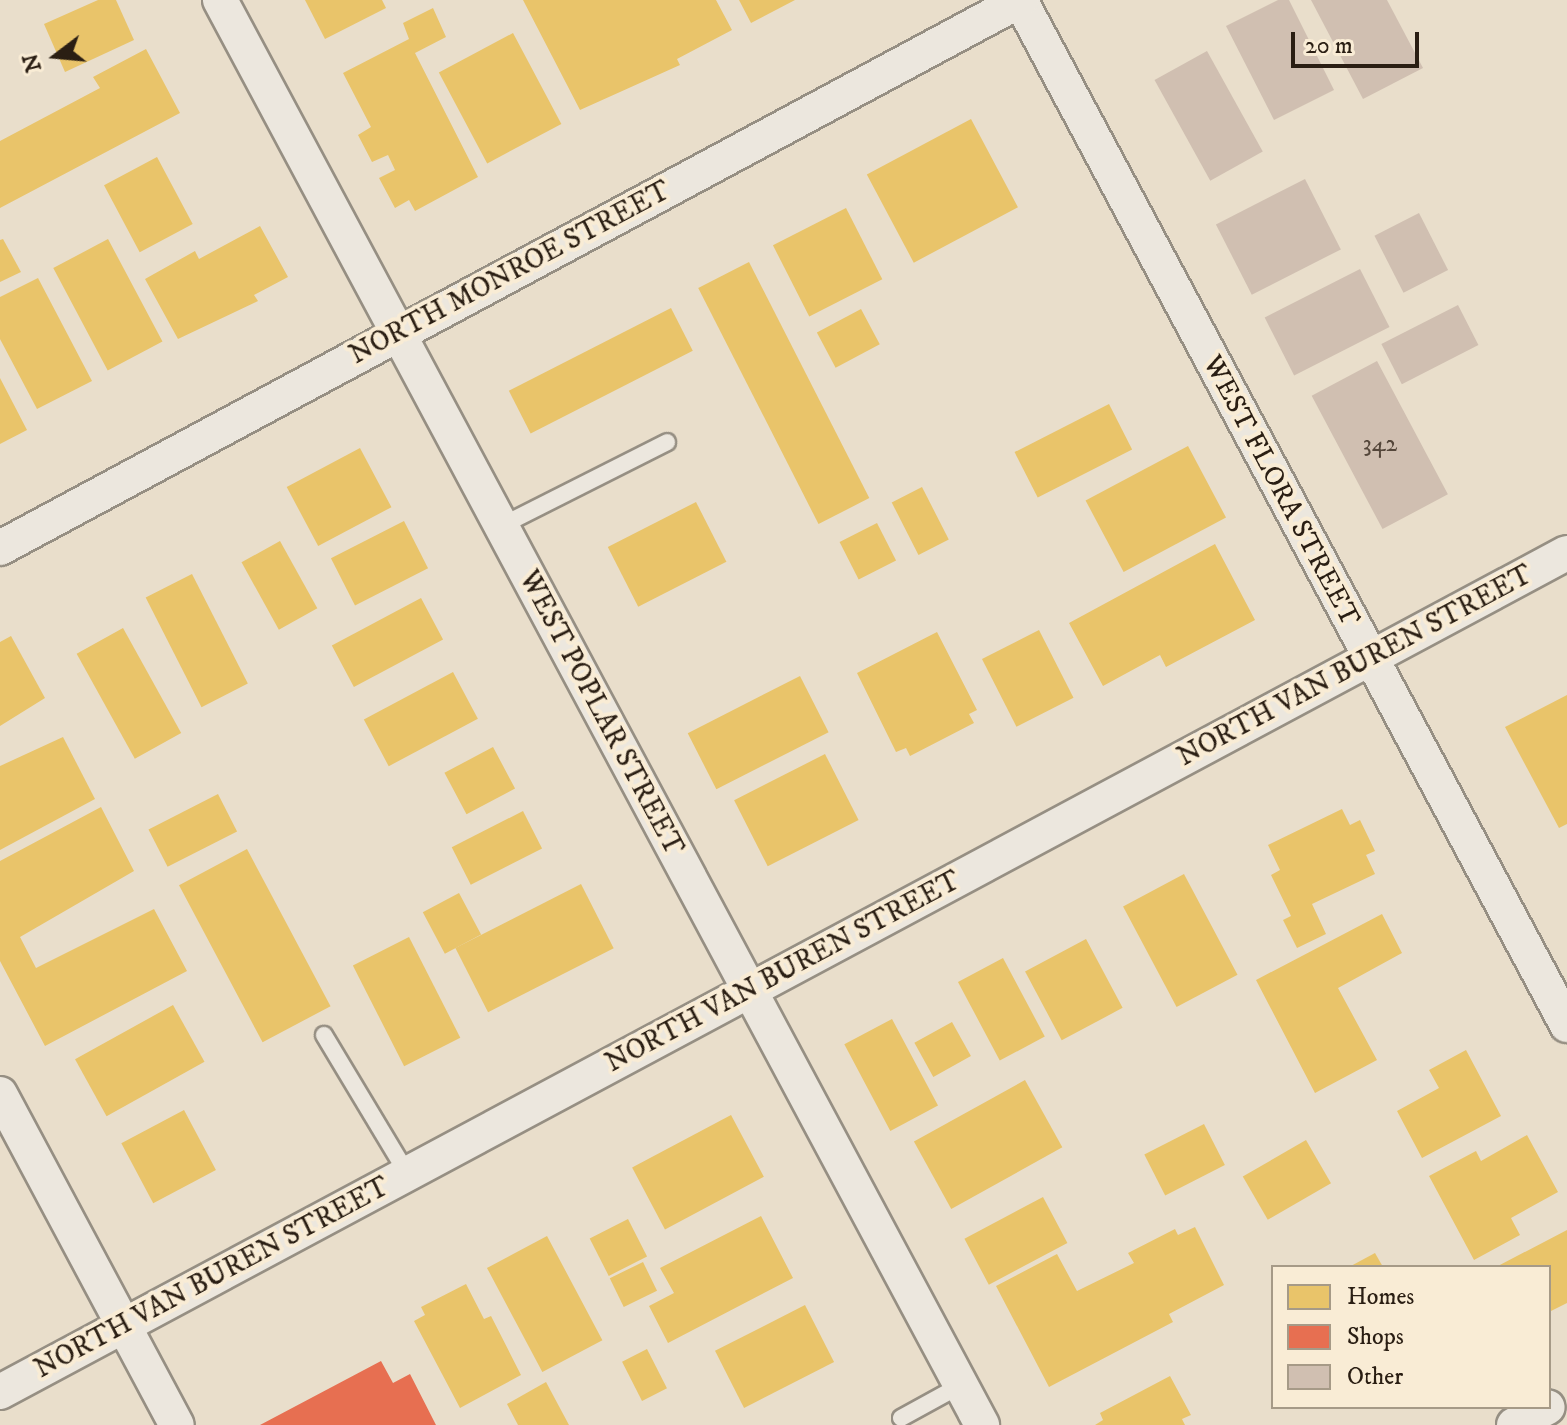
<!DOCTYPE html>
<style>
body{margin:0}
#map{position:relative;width:1567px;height:1425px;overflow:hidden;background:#e9decb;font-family:"IM FELL DW Pica",serif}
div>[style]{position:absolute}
.homes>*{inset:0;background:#e9c46a;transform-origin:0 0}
.shops>*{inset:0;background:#e76f51}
.building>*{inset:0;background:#d0bfb1;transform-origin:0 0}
.roads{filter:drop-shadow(2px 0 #968f83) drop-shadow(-2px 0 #968f83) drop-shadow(0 2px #968f83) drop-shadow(0 -2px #968f83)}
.lane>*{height:16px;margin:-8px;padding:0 8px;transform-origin:8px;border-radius:8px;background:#ece7de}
.street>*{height:34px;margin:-17px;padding:0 17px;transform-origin:17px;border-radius:17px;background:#ece7de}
span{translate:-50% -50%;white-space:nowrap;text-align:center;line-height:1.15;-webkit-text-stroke:8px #f9ecd5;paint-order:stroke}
.number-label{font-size:24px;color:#54463a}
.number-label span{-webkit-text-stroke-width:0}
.street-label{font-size:28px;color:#2a1e13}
.legend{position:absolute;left:1271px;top:1265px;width:280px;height:144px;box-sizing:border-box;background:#f9ecd5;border:2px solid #a69a87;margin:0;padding:10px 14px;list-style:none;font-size:24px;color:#2a1e13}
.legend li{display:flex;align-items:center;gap:16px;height:40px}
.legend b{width:40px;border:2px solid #a69a87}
.north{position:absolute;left:16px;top:16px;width:80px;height:80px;-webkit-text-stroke:6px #f9ecd5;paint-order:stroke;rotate:254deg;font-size:22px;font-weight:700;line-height:32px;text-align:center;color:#2a1e13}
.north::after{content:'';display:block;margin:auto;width:28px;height:36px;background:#2a1e13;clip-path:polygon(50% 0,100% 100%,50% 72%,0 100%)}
.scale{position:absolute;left:1291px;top:32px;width:128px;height:36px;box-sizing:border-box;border:4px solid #2a1e13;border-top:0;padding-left:10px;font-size:24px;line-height:28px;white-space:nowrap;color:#2a1e13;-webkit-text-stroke:6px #f9ecd5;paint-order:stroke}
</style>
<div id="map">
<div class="homes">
<i style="clip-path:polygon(98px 0,116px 0,134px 40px,65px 72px,44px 24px)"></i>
<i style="clip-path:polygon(305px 0,382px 0,386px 8px,325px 39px)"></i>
<i style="clip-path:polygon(523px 0,716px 0,732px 30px,677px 59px,680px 65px,580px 110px)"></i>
<i style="clip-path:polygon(739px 0,795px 0,751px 23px)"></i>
<i style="clip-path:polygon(433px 8px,446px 37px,415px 53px,478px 177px,415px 211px,409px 200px,395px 208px,379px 178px,395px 170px,388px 155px,372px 162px,358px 135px,371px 127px,343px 73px,409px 39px,403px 23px)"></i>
<i style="left:513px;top:33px;width:103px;height:84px;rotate:62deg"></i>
<i style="clip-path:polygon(146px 49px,180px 113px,0 208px,0 141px,100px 88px,93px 77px)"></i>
<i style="left:971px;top:119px;width:100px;height:118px;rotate:62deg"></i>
<i style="left:157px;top:157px;width:76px;height:60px;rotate:62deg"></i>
<i style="left:846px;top:208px;width:80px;height:82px;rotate:63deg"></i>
<i style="clip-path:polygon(260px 226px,288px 277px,254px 295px,258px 301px,178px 339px,145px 279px,195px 251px,199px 259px)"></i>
<i style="clip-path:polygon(3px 239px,21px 272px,0 282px,0 240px)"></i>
<i style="left:108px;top:239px;width:116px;height:62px;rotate:62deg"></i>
<i style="left:749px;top:262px;width:265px;height:57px;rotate:63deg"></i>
<i style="clip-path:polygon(38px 278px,92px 381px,37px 409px,0 339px,0 297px)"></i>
<i style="left:671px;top:308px;width:48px;height:182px;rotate:63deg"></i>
<i style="left:861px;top:309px;width:40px;height:50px;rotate:62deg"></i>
<i style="clip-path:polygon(0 378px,27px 430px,0 444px)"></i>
<i style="left:1109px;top:404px;width:51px;height:106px;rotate:63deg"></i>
<i style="left:1188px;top:446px;width:81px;height:116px;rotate:62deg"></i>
<i style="left:360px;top:448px;width:67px;height:83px;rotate:62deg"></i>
<i style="left:922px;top:487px;width:59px;height:34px;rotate:63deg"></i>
<i style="left:696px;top:502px;width:67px;height:99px;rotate:63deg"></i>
<i style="left:404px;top:521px;width:53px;height:82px;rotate:63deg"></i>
<i style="left:877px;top:523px;width:42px;height:42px;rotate:63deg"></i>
<i style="left:280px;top:541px;width:77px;height:44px;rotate:61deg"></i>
<i style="clip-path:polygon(1215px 544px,1255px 620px,1166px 667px,1160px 655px,1103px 686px,1069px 623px)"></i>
<i style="left:192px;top:574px;width:123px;height:52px;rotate:63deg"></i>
<i style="left:421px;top:598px;width:47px;height:101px;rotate:62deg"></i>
<i style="left:123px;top:628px;width:120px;height:53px;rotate:61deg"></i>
<i style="left:1039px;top:630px;width:76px;height:64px;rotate:63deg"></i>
<i style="clip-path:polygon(937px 632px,977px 710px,969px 714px,974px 723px,910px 756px,906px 748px,896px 752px,857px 673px)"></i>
<i style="clip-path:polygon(11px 636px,45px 698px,0 726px,0 642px)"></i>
<i style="left:453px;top:672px;width:53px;height:101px;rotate:62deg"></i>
<i style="left:800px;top:676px;width:63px;height:126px;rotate:63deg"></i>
<i style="clip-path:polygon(1567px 695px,1567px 824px,1559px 828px,1505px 727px)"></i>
<i style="clip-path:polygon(63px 737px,95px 799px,0 850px,0 766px)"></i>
<i style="left:493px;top:747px;width:47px;height:55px;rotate:62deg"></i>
<i style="left:825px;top:754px;width:74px;height:102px;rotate:63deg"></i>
<i style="left:218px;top:794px;width:42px;height:78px;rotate:63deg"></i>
<i style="clip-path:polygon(101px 807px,134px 871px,20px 937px,36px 968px,154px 909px,187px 971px,45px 1046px,0 961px,0 861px)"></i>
<i style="clip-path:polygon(1342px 809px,1350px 825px,1360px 820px,1375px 851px,1366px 855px,1375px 874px,1312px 904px,1326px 934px,1297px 948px,1283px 920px,1291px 916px,1271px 875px,1280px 870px,1268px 845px)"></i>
<i style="left:523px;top:811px;width:42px;height:80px;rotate:63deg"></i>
<i style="left:247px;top:849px;width:178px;height:77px;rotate:62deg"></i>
<i style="left:1184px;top:874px;width:114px;height:69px;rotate:62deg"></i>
<i style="left:581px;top:884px;width:72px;height:141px;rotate:63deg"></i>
<i style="left:459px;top:893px;width:47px;height:41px;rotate:62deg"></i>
<i style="clip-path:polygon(1382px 914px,1402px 953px,1338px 988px,1377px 1060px,1315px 1093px,1256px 980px)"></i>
<i style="left:409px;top:937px;width:113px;height:63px;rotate:63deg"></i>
<i style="left:1086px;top:939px;width:78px;height:69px;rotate:62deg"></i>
<i style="left:1003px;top:958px;width:89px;height:51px;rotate:62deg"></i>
<i style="left:173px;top:1005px;width:65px;height:112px;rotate:61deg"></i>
<i style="left:892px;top:1019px;width:98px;height:54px;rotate:62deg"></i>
<i style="left:952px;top:1022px;width:39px;height:43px;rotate:61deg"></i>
<i style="clip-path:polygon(1466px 1050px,1501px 1116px,1422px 1158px,1397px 1111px,1439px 1088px,1429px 1070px)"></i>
<i style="left:1025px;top:1080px;width:77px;height:127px;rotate:61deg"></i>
<i style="left:184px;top:1110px;width:68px;height:71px;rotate:62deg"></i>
<i style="left:731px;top:1115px;width:70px;height:112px;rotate:62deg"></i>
<i style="left:1204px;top:1124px;width:46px;height:67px;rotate:63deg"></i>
<i style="clip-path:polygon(1527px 1135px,1558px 1192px,1511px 1218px,1520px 1235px,1474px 1260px,1429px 1176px,1476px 1151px,1481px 1161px)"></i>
<i style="left:1306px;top:1140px;width:50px;height:73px;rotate:60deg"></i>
<i style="left:1043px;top:1197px;width:52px;height:89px;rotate:62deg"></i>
<i style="clip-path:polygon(761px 1216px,793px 1278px,668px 1343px,649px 1306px,674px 1293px,660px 1268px)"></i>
<i style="left:628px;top:1219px;width:42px;height:43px;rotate:63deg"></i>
<i style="clip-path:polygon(1195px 1227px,1224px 1285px,1169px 1314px,1173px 1322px,1049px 1387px,996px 1286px,1057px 1254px,1077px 1291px,1134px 1263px,1128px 1253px,1175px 1229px,1178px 1235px)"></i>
<i style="clip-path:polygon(1567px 1230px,1567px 1303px,1549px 1312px,1549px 1267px,1496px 1267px)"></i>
<i style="left:547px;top:1236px;width:118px;height:68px;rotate:62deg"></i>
<i style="clip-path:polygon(1375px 1253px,1383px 1267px,1349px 1267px)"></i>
<i style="left:643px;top:1262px;width:32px;height:37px;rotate:64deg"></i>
<i style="clip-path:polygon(466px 1284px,484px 1319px,491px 1316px,521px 1375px,460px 1408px,414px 1321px,425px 1315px,421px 1307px)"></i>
<i style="left:805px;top:1305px;width:64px;height:101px;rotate:63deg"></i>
<i style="left:647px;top:1349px;width:44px;height:28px;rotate:63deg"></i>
<i style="clip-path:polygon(1170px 1376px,1191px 1415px,1182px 1419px,1185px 1425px,1095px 1425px,1103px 1420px,1100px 1413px)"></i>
<i style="clip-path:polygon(546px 1382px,569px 1425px,518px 1425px,507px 1404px)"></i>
</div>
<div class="shops">
<i style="clip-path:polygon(381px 1361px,393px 1383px,410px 1374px,436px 1425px,260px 1425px)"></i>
</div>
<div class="building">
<i style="clip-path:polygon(1278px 0,1289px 0,1334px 90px,1274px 120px,1226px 26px)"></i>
<i style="clip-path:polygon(1311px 0,1387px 0,1423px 68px,1363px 99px)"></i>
<i style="left:1207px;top:51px;width:115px;height:60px;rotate:61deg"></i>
<i style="left:1305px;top:179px;width:79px;height:100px;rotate:63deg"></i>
<i style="left:1419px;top:213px;width:64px;height:50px;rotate:63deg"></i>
<i style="left:1360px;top:269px;width:65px;height:107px;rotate:63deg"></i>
<i style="left:1458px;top:305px;width:45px;height:86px;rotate:63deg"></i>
<i style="left:1377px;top:361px;width:151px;height:74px;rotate:62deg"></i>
</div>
<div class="roads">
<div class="lane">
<i style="left:501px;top:526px;width:186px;rotate:-26.8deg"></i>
<i style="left:324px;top:1035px;width:161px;rotate:59deg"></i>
<i style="left:901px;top:1418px;width:68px;rotate:-28.8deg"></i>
</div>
<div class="street">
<i style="left:220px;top:0;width:1616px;rotate:61.86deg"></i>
<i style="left:1020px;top:0;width:1162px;rotate:61.91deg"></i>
<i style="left:0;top:548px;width:1159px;rotate:-28.22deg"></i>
<i style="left:0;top:1094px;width:375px;rotate:61.9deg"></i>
<i style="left:0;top:1392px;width:1777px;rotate:-28.17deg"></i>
<i style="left:1514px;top:1425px;width:38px;rotate:-28deg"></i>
</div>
</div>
<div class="number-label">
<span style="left:1380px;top:445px">342</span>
</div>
<div class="street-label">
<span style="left:510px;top:273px;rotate:-28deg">NORTH MONROE STREET</span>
<span style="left:1281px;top:491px;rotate:62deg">WEST FLORA STREET</span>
<span style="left:1355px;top:666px;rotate:-28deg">NORTH VAN BUREN STREET</span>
<span style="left:601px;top:713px;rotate:62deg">WEST POPLAR STREET</span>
<span style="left:783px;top:972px;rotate:-28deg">NORTH VAN BUREN STREET</span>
<span style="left:212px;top:1278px;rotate:-28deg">NORTH VAN BUREN STREET</span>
</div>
<ul class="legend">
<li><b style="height:22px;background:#e9c46a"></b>Homes</li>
<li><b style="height:22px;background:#e76f51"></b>Shops</li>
<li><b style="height:22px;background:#d0bfb1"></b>Other</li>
</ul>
<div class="north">N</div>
<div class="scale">20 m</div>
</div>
